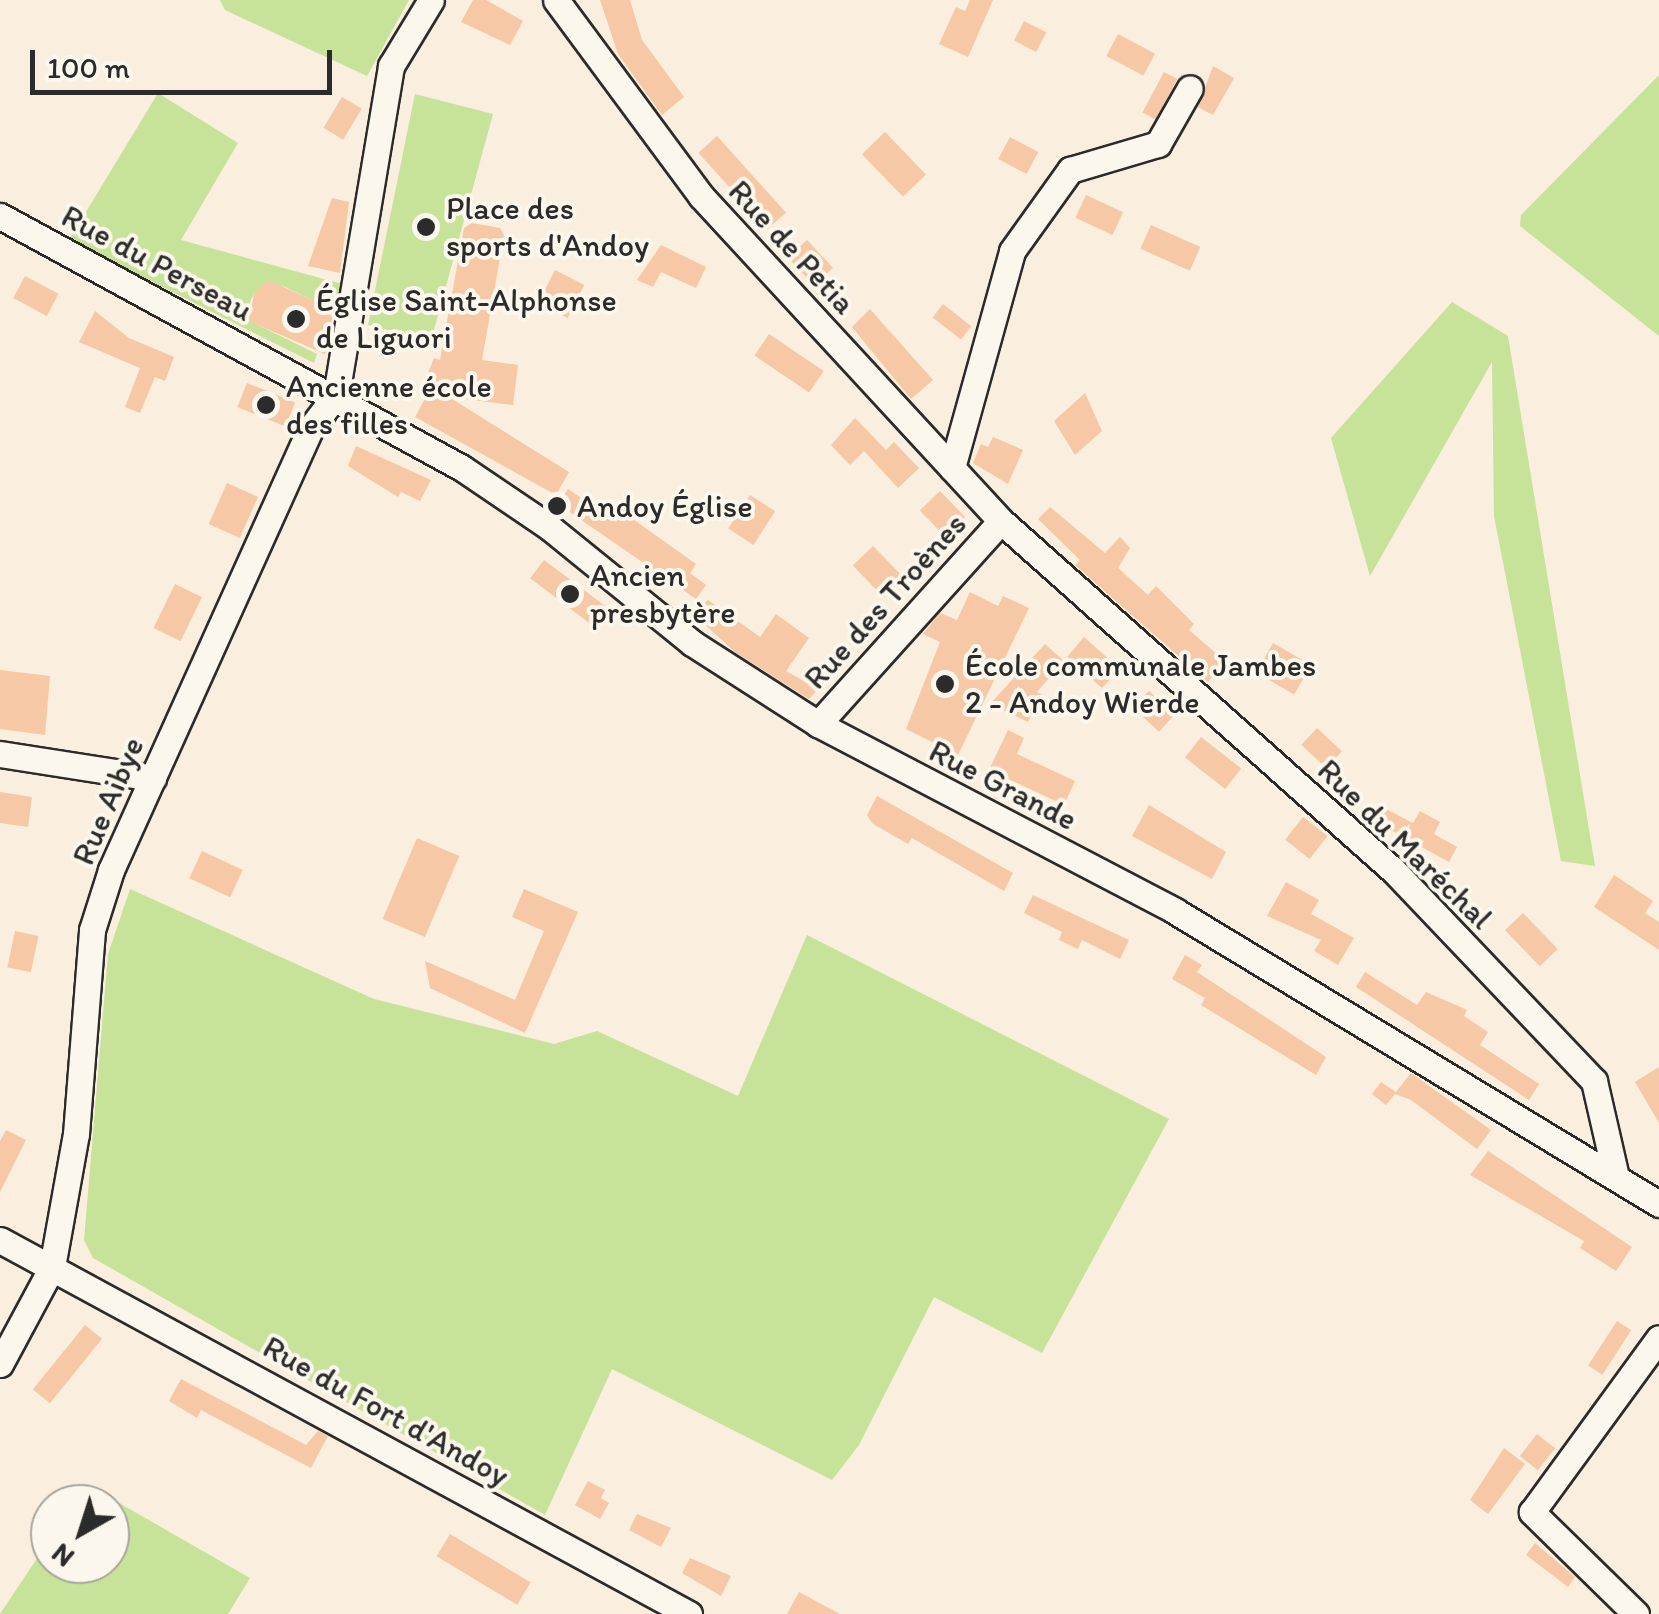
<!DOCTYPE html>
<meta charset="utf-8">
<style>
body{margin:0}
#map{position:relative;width:1659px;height:1614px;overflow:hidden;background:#faeede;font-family:Itim,sans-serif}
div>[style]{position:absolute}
.green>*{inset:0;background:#c7e299}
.building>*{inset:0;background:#f6c8a5;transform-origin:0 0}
.roads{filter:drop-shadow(2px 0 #2b2b2b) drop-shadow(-2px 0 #2b2b2b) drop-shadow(0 2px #2b2b2b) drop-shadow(0 -2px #2b2b2b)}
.minor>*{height:25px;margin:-12.5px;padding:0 12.5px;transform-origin:12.5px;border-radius:12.5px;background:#fbf7ec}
.dots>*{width:28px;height:28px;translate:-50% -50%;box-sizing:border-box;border:5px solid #fbf7ec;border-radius:50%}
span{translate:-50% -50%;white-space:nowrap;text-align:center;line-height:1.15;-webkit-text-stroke:8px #fbf7ec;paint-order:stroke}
.poi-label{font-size:32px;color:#2b2b2b}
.left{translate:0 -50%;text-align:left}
.street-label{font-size:32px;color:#2b2b2b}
.north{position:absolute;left:30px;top:1484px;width:100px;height:100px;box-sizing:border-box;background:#fbf7ec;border:2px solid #a8a59f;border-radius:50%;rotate:219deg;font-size:28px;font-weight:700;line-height:40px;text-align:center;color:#2b2b2b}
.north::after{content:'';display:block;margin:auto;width:35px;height:45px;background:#2b2b2b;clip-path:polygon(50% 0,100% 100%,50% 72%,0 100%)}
.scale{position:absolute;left:30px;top:50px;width:302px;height:45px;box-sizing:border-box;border:5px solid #2b2b2b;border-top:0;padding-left:12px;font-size:30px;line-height:35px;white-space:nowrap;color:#2b2b2b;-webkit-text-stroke:8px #fbf7ec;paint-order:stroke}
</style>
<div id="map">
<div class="green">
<i style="clip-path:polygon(220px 0,409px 0,367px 76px,225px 10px)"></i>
<i style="clip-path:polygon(1659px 75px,1659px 336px,1520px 226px,1521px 215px)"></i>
<i style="clip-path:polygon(158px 93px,238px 143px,181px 240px,346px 285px,337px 312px,283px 286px,254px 294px,250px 302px,250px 321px,317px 354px,314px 363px,69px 240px)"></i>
<i style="clip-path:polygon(415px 94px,493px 114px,431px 341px,368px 325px)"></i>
<i style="clip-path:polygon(1452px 302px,1508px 336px,1595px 866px,1561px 861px,1494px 516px,1492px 362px,1370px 576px,1331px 438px)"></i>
<i style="clip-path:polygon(130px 889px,374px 999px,554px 1044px,597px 1031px,738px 1096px,807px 935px,1169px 1119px,1042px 1353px,934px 1297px,859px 1445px,832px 1480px,612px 1369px,545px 1515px,93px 1258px,84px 1240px,108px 954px)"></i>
<i style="clip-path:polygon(86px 1484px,250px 1578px,228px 1614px,0 1614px,50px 1539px,50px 1564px,110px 1564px,110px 1504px,73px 1504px)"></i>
</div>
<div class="building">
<i style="clip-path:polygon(473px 0,486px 0,523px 21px,510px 45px,461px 22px)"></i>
<i style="clip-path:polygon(600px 0,630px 0,642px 40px,684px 97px,662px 115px,618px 54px)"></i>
<i style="clip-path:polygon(970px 0,993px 0,968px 57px,939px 44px,956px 7px,965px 11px)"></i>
<i style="left:1024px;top:21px;width:25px;height:22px;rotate:27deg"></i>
<i style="left:1118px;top:34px;width:42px;height:25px;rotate:28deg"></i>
<i style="clip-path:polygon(1213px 66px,1234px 78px,1213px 115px,1198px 107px)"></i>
<i style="left:1164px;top:72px;width:15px;height:46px;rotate:28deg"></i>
<i style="left:342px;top:97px;width:23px;height:36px;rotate:31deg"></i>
<i style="left:885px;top:132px;width:59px;height:32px;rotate:46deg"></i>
<i style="left:717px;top:136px;width:103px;height:25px;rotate:48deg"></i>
<i style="left:1010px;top:137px;width:32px;height:25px;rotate:28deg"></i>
<i style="left:1086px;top:195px;width:41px;height:25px;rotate:25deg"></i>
<i style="clip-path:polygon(332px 198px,349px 202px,340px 273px,308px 266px)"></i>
<i style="clip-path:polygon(472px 223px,500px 228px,504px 235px,482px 360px,518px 365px,513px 405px,449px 397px,569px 472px,556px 495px,415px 417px,434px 382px,426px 378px,434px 358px,440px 360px,464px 228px)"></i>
<i style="left:1151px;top:225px;width:54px;height:26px;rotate:24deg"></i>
<i style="left:807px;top:240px;width:38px;height:26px;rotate:47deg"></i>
<i style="clip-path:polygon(661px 245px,706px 267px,696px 288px,661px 272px,653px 287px,637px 280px)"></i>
<i style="left:555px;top:270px;width:33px;height:37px;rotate:27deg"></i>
<i style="left:25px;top:276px;width:38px;height:25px;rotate:28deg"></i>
<i style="clip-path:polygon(268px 280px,334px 310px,325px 354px,249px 321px,254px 294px)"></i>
<i style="left:943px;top:304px;width:36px;height:17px;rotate:38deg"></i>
<i style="clip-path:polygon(870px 309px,933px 380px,911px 399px,852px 327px)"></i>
<i style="clip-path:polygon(95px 311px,129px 338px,174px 357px,165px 381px,155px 377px,140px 413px,125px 407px,140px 368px,79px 342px)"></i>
<i style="left:769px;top:334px;width:66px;height:26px;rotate:34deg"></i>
<i style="left:247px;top:383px;width:52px;height:26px;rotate:22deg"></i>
<i style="clip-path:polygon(1085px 393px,1102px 431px,1075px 455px,1054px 421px)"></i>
<i style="clip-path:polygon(855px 418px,886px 450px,894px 442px,919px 468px,898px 488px,864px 451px,850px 465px,831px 445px)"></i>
<i style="clip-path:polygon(993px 437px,1023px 450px,1008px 484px,973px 463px,981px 444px,988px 447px)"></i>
<i style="clip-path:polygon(356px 446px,431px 480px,420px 501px,401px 492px,398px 497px,348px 466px)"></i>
<i style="left:227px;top:483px;width:34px;height:45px;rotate:24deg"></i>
<i style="clip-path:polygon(568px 489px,616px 522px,623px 512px,696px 564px,690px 573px,706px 585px,696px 599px,558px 504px)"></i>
<i style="left:940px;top:491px;width:36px;height:28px;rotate:46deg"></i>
<i style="left:750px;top:495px;width:30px;height:40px;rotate:33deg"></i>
<i style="clip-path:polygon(1050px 507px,1105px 553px,1120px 537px,1130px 548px,1118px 568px,1148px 595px,1156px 586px,1194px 624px,1189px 630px,1225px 661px,1208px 682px,1075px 565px,1080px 560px,1038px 519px)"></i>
<i style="left:873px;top:546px;width:45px;height:28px;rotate:46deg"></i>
<i style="left:544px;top:560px;width:84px;height:23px;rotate:37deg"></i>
<i style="left:175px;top:584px;width:30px;height:49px;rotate:26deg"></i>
<i style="clip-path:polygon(970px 592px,998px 606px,1003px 596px,1029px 608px,958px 755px,906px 729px,940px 642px,923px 634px,940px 613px,957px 620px)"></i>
<i style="clip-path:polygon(708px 600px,760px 637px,776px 614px,809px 638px,786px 671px,818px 689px,809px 699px,735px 652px,693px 614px)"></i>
<i style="clip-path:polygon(1084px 637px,1113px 663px,1115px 674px,1102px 688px,1067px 657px)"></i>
<i style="left:1273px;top:643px;width:44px;height:34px;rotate:30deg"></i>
<i style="clip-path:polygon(1045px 644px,1064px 661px,1037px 692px,1042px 695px,1028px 722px,990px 704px)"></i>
<i style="clip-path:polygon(0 670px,50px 676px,45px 735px,0 729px)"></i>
<i style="left:1149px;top:691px;width:35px;height:23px;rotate:43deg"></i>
<i style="left:1317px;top:728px;width:34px;height:23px;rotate:43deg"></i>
<i style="clip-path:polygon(1008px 730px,1024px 738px,1017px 754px,1075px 781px,1064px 805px,989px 770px)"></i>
<i style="left:1201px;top:737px;width:51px;height:26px;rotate:38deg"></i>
<i style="clip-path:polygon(0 792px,32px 797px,28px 827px,0 823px)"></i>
<i style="clip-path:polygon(877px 796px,1013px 873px,1004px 891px,912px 838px,908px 844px,873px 824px,867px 815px)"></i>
<i style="clip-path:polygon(1149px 805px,1226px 852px,1212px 879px,1132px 836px)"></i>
<i style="clip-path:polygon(1384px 808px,1413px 823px,1420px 811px,1440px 822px,1434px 834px,1457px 847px,1449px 862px,1376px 822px)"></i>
<i style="left:1303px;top:817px;width:31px;height:29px;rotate:38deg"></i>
<i style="left:417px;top:838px;width:46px;height:88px;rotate:23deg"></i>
<i style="left:202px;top:851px;width:45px;height:30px;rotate:25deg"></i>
<i style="clip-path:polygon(1614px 875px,1653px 901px,1645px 913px,1659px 922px,1659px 950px,1594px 907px)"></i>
<i style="clip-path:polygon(1286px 882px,1319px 900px,1311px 914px,1354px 938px,1338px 965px,1314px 951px,1321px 940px,1267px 916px)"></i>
<i style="clip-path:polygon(524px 889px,578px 912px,525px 1033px,430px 988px,425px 961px,515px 1000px,544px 931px,512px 917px)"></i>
<i style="clip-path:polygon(1033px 895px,1129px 940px,1120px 959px,1082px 940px,1078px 949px,1059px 940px,1062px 932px,1024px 913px)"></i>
<i style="left:1523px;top:913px;width:50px;height:25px;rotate:46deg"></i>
<i style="left:15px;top:931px;width:24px;height:37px;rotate:12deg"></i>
<i style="clip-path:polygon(1185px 955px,1202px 965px,1197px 972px,1326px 1057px,1316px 1075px,1201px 1005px,1205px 998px,1172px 979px)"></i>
<i style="clip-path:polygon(1365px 972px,1417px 1005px,1426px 992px,1467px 1010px,1464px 1016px,1488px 1032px,1480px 1045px,1539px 1084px,1529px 1100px,1356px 987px)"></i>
<i style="clip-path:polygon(1659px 1067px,1659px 1123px,1635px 1082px)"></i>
<i style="clip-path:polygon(1411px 1073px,1491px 1130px,1477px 1149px,1411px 1100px,1395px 1094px,1386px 1105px,1372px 1094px,1381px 1082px,1396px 1092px)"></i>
<i style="clip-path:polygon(6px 1130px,26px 1140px,0 1192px,0 1141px)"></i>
<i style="clip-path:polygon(1488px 1151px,1632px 1247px,1616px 1271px,1580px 1248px,1584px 1241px,1470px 1175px)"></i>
<i style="left:1617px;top:1321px;width:17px;height:53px;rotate:33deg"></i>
<i style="left:85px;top:1325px;width:22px;height:83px;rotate:39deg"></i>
<i style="clip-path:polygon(181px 1379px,306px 1445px,318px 1431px,328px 1436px,311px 1468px,201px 1410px,197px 1418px,169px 1401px)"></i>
<i style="left:1537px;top:1434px;width:23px;height:28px;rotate:38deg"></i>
<i style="clip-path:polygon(1504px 1448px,1525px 1464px,1488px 1514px,1470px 1500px)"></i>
<i style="clip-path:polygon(588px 1481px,605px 1490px,601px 1498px,609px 1503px,600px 1519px,575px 1505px)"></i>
<i style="clip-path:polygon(637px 1514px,671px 1528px,661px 1547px,629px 1530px)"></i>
<i style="left:450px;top:1534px;width:94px;height:26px;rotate:31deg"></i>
<i style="clip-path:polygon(1535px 1543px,1575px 1577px,1568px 1587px,1526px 1555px)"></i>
<i style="clip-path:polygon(690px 1558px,731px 1576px,721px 1596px,682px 1573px)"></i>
<i style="clip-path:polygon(799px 1592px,840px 1614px,787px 1614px)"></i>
</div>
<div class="roads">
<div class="minor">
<i style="left:556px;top:0;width:244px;rotate:53.5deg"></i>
<i style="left:701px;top:196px;width:442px;rotate:47.3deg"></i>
<i style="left:1001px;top:521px;width:526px;rotate:41.69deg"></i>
<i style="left:1394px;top:871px;width:290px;rotate:46.4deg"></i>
<i style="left:1594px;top:1081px;width:94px;rotate:77.1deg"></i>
<i style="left:0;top:216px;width:526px;rotate:28.61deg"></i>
<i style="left:462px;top:468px;width:105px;rotate:34.1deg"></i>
<i style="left:549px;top:527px;width:184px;rotate:39deg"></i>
<i style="left:692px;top:643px;width:150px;rotate:32.7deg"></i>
<i style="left:818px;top:724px;width:403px;rotate:27.6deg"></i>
<i style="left:1175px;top:911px;width:566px;rotate:31.19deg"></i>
<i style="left:952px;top:468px;width:225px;rotate:-74.5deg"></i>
<i style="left:1012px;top:251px;width:100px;rotate:-54.4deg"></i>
<i style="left:1070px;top:170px;width:92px;rotate:-16.5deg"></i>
<i style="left:1158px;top:144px;width:64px;rotate:-60.3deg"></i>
<i style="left:818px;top:724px;width:273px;rotate:-48deg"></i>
<i style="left:0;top:754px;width:155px;rotate:8.9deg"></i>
<i style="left:0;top:1240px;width:784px;rotate:28.49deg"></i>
<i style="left:0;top:1364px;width:110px;rotate:-61.8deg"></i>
<i style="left:52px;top:1267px;width:135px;rotate:-79.8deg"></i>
<i style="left:76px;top:1134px;width:205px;rotate:-85.5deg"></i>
<i style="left:92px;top:930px;width:63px;rotate:-72.4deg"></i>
<i style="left:111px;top:870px;width:484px;rotate:-65.7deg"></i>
<i style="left:310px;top:429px;width:43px;rotate:-52.6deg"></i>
<i style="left:336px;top:395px;width:334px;rotate:-80.5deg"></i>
<i style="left:391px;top:66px;width:77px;rotate:-58.8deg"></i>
<i style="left:1636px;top:1614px;width:146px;rotate:-135.6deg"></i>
<i style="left:1532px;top:1512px;width:215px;rotate:-53.9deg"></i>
</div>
</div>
<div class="dots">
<i style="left:426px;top:227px;background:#2b2b2b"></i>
<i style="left:296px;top:319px;background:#2b2b2b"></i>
<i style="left:266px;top:405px;background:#2b2b2b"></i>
<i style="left:557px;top:506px;background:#2b2b2b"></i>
<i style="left:570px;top:594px;background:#2b2b2b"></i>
<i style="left:945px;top:684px;background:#2b2b2b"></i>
</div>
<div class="poi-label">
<span class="left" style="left:446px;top:227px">Place des<br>sports d'Andoy</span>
<span class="left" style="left:316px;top:319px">Église Saint-Alphonse<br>de Liguori</span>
<span class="left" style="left:286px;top:405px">Ancienne école<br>des filles</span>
<span class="left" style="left:577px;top:506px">Andoy Église</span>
<span class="left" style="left:590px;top:594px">Ancien<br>presbytère</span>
<span class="left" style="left:965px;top:684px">École communale Jambes<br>2 - Andoy Wierde</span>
</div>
<div class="street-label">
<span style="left:792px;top:247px;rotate:47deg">Rue de Petia</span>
<span style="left:157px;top:263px;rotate:28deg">Rue du Perseau</span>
<span style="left:885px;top:601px;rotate:-48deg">Rue des Troènes</span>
<span style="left:1003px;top:785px;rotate:27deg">Rue Grande</span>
<span style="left:108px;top:801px;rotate:-67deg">Rue Aibye</span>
<span style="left:1405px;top:844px;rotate:44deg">Rue du Maréchal</span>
<span style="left:386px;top:1411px;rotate:29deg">Rue du Fort d'Andoy</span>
</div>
<div class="north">N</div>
<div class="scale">100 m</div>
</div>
